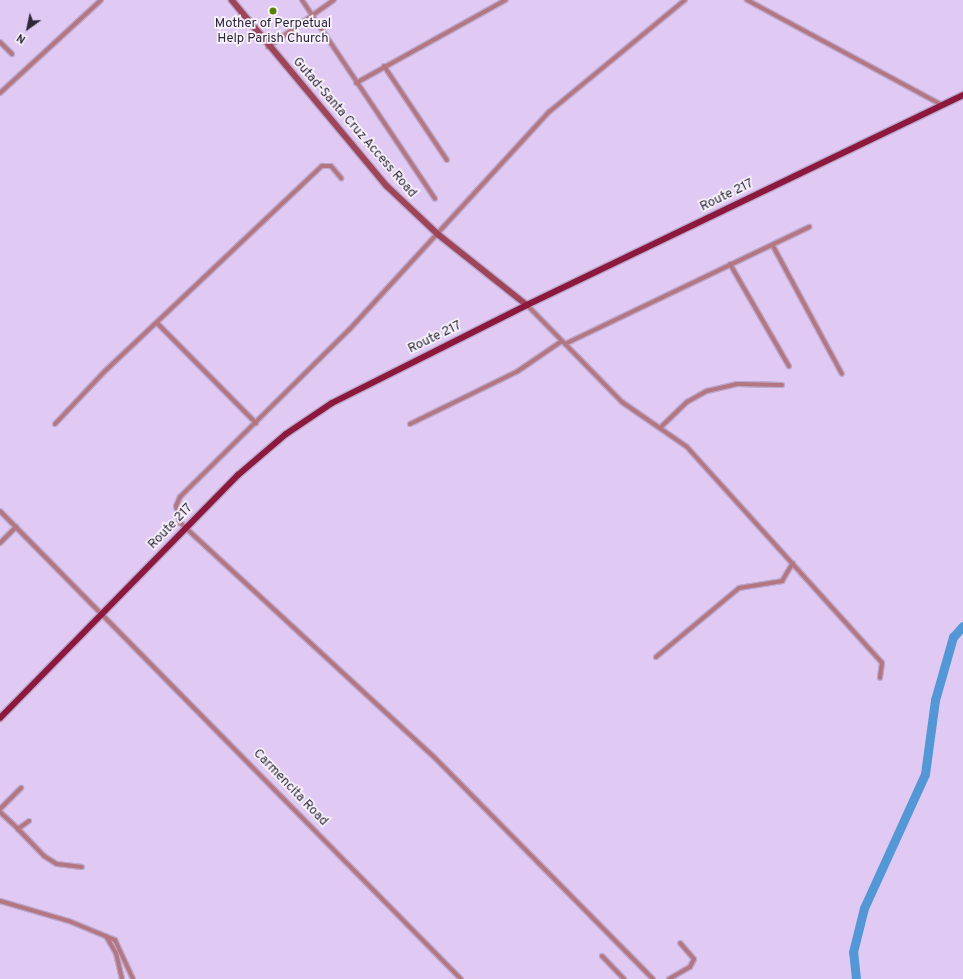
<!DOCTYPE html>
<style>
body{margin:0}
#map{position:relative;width:963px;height:979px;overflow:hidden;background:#e0caf4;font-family:Overpass,sans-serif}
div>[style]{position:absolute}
.river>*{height:9px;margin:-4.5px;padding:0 4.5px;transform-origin:4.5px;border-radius:4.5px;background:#5497d6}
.roads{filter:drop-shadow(1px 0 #bca9ce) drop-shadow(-1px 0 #bca9ce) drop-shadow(0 1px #bca9ce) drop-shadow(0 -1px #bca9ce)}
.street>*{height:4px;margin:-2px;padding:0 2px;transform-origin:2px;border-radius:2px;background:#b47681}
.secondary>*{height:5.5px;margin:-2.75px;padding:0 2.75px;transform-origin:2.75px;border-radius:2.75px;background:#9f4559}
.primary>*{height:6px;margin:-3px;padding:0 3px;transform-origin:3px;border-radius:3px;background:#8c193d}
.dots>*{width:11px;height:11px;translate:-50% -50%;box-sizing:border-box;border:2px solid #f8f3fc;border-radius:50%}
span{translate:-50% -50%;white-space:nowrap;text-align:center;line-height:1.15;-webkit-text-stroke:3.5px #f8f3fc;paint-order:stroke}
.poi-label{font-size:13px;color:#2e2636}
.street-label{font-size:13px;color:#2e2636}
.north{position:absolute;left:8px;top:8px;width:40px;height:40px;-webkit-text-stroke:3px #f8f3fc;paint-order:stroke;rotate:213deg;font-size:11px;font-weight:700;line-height:16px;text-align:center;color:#2e2636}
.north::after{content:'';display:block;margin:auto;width:14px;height:18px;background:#2e2636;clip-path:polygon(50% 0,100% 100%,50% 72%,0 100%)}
</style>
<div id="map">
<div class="river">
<i style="left:856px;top:979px;width:27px;rotate:-96deg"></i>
<i style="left:853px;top:952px;width:45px;rotate:-76deg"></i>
<i style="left:864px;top:908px;width:147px;rotate:-65.5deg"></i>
<i style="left:925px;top:774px;width:75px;rotate:-82.3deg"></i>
<i style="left:935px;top:700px;width:66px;rotate:-74.1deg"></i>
<i style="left:953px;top:637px;width:15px;rotate:-48deg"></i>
</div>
<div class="roads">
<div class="street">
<i style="left:302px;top:0;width:239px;rotate:56.2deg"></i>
<i style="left:747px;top:0;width:221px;rotate:28.3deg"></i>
<i style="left:0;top:42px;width:17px;rotate:45deg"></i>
<i style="left:268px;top:47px;width:81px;rotate:-35.5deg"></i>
<i style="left:384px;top:66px;width:113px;rotate:56.2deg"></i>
<i style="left:356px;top:83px;width:171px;rotate:-29deg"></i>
<i style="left:0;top:93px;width:137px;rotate:-42.6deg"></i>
<i style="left:773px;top:246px;width:145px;rotate:61.7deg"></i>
<i style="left:730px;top:264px;width:118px;rotate:60deg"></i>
<i style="left:527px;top:305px;width:136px;rotate:45.6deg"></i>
<i style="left:622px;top:402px;width:79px;rotate:34.7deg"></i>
<i style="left:687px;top:447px;width:291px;rotate:47.9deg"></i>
<i style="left:882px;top:663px;width:15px;rotate:98deg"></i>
<i style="left:157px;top:323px;width:141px;rotate:45.3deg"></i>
<i style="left:565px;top:344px;width:271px;rotate:-25.6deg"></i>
<i style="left:55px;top:424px;width:71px;rotate:-46.7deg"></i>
<i style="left:104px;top:372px;width:300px;rotate:-43.4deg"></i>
<i style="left:322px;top:166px;width:9px"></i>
<i style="left:331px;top:166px;width:16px;rotate:50deg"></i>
<i style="left:410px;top:424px;width:120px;rotate:-26.1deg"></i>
<i style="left:518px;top:371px;width:53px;rotate:-34.3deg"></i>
<i style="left:662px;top:426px;width:35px;rotate:-44deg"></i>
<i style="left:687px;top:402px;width:23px;rotate:-29deg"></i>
<i style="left:707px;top:391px;width:31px;rotate:-13deg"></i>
<i style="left:737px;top:384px;width:45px;rotate:1.3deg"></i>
<i style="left:0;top:511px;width:657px;rotate:45.43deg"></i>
<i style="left:0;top:543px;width:23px;rotate:-45deg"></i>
<i style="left:656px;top:657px;width:108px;rotate:-39.7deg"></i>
<i style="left:739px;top:588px;width:44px;rotate:-9.2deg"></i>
<i style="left:782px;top:581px;width:21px;rotate:-59deg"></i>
<i style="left:0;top:809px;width:30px;rotate:-45deg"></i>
<i style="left:0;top:812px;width:25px;rotate:43deg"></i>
<i style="left:29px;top:821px;width:14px;rotate:144deg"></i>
<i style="left:18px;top:829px;width:37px;rotate:46deg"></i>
<i style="left:44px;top:856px;width:15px;rotate:32deg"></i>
<i style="left:57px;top:864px;width:25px;rotate:7deg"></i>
<i style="left:0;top:901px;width:72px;rotate:16.2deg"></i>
<i style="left:69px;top:921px;width:50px;rotate:22.4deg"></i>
<i style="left:115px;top:940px;width:43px;rotate:65.2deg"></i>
<i style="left:106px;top:936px;width:20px;rotate:60deg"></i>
<i style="left:116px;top:953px;width:27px;rotate:77deg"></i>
<i style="left:602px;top:956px;width:32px;rotate:46deg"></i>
<i style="left:653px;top:979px;width:312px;rotate:-134.6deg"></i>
<i style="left:434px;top:757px;width:345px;rotate:-137.3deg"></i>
<i style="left:180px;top:523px;width:17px;rotate:-103deg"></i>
<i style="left:176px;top:506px;width:10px;rotate:-66deg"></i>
<i style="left:180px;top:497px;width:238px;rotate:-44.7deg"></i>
<i style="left:349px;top:330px;width:296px;rotate:-47.5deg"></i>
<i style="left:549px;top:112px;width:176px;rotate:-39.5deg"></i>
<i style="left:669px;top:979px;width:24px;rotate:-30deg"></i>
<i style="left:690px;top:967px;width:9px;rotate:-63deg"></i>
<i style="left:694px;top:959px;width:21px;rotate:-131deg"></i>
</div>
<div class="secondary">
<i style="left:232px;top:0;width:242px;rotate:50.2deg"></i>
<i style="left:387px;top:186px;width:71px;rotate:43.3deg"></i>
<i style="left:439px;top:235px;width:112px;rotate:38.5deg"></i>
</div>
<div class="primary">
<i style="left:0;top:718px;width:340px;rotate:-45.6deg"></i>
<i style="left:238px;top:475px;width:63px;rotate:-40.5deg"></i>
<i style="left:286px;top:434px;width:55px;rotate:-34deg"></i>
<i style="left:332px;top:403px;width:218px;rotate:-26.7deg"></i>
<i style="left:527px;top:305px;width:484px;rotate:-25.7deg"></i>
</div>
</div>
<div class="dots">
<i style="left:273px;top:11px;background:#588105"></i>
</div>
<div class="poi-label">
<span style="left:273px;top:32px">Mother of Perpetual<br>Help Parish Church</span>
</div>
<div class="street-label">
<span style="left:354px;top:128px;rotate:49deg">Gutad-Santa Cruz Access Road</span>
<span style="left:727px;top:196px;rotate:-26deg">Route 217</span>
<span style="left:435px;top:338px;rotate:-26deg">Route 217</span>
<span style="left:171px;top:527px;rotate:-46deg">Route 217</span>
<span style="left:290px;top:788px;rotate:46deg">Carmencita Road</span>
</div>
<div class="north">N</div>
</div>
